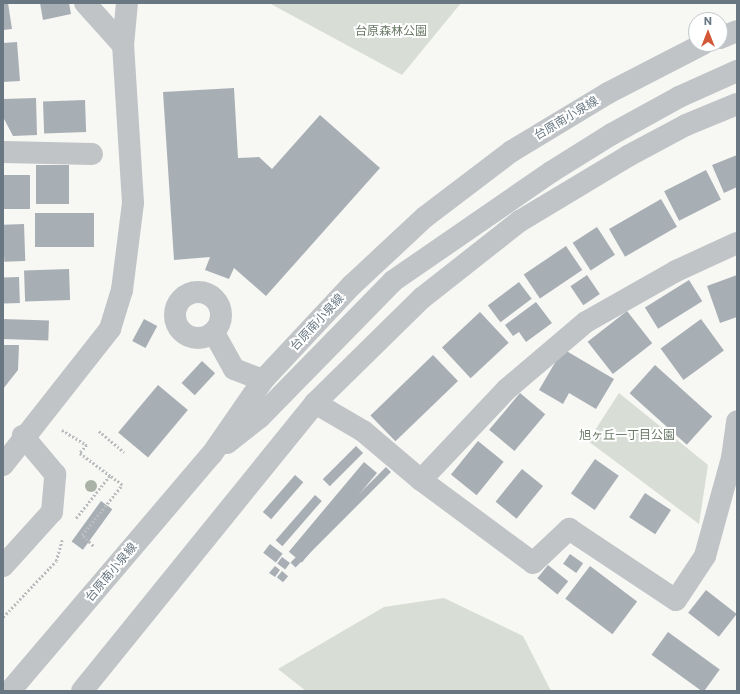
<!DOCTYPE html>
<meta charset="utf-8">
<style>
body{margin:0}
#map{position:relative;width:740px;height:694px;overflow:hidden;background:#f7f7f4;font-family:Commissioner,"Noto Sans JP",sans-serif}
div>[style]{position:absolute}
.green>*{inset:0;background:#d8ddd5}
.building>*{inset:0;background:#a8afb4;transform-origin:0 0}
.path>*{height:2.5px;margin-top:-1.25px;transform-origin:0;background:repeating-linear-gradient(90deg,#babdbf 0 2px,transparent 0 4px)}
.minor>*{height:22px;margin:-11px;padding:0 11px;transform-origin:11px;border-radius:11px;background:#c0c4c7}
.minor>.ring{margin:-11px;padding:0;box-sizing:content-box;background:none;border:22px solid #c0c4c7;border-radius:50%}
.trees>*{width:12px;height:12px;margin:-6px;border-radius:50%;background:#aab2a6}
span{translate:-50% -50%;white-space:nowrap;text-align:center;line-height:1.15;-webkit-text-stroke:4px #fff;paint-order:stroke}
.park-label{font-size:12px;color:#6b7a67}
.street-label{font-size:12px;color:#687782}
.frame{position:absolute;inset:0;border:4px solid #687782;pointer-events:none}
.north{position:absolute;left:688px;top:12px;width:40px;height:40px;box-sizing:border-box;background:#fff;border:1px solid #c3c9cd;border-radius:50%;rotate:0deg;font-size:11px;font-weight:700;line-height:16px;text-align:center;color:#687782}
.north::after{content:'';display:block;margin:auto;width:14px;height:18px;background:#d35837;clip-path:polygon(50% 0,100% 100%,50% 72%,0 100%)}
</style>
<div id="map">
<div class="green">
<i style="clip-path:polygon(269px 3px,461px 3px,402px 75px)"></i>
<i style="clip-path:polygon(619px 393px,708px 465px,699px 524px,588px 441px)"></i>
<i style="clip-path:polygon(444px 598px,523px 636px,551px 691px,306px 691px,278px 669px,384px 607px)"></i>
</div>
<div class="building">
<i style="clip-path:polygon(3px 3px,8px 3px,12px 29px,3px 30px)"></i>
<i style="clip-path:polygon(40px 3px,69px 3px,71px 14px,43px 20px)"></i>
<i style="clip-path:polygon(17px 42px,20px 81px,3px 82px,3px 43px)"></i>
<i style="clip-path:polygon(234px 88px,238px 158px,259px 157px,272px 169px,320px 115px,380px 168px,266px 296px,234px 268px,229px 279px,205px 270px,210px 257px,174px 260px,163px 92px)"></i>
<i style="clip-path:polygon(36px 98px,37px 135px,13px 136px,3px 117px,3px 99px)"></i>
<i style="left:85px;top:100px;width:32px;height:42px;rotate:88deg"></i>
<i style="clip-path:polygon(737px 155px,737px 187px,724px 193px,712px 165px)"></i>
<i style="left:36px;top:165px;width:33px;height:39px"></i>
<i style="left:706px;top:170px;width:33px;height:47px;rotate:63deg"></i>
<i style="left:3px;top:175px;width:27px;height:34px"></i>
<i style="left:661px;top:199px;width:32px;height:60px;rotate:60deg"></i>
<i style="left:35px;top:213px;width:59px;height:34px"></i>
<i style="left:24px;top:224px;width:37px;height:21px;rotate:88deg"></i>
<i style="left:597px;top:227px;width:33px;height:29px;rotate:57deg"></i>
<i style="left:566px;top:246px;width:29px;height:51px;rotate:56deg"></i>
<i style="left:69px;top:269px;width:31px;height:45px;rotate:88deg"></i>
<i style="left:587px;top:275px;width:23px;height:20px;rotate:56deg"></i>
<i style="clip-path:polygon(737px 275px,737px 317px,720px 323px,707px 286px)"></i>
<i style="left:19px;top:277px;width:26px;height:16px;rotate:88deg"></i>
<i style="left:689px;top:280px;width:25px;height:52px;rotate:58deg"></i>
<i style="left:519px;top:282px;width:21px;height:39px;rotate:53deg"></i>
<i style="clip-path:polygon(536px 302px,552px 323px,526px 342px,519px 332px,513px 336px,505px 325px)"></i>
<i style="left:627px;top:311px;width:41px;height:50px;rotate:52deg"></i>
<i style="left:480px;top:312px;width:42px;height:52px;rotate:47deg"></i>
<i style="left:3px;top:319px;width:46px;height:20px;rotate:2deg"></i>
<i style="left:144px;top:319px;width:15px;height:25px;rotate:28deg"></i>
<i style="left:701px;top:319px;width:39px;height:50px;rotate:54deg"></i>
<i style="clip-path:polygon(3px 345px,19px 345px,18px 370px,3px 389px)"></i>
<i style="clip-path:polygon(563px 349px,614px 379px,596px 409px,569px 393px,563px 404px,539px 390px)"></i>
<i style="left:433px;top:355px;width:36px;height:87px;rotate:46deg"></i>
<i style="left:202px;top:361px;width:18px;height:30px;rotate:43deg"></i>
<i style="left:655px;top:365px;width:77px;height:38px;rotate:42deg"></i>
<i style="left:158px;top:385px;width:39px;height:62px;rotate:40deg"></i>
<i style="left:520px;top:393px;width:33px;height:48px;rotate:40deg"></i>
<i style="left:478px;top:441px;width:33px;height:43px;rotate:39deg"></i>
<i style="left:356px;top:446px;width:10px;height:47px;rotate:45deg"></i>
<i style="left:595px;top:459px;width:29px;height:42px;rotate:35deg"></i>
<i style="left:364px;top:462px;width:17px;height:117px;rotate:40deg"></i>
<i style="left:386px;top:467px;width:7px;height:135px;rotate:45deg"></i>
<i style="left:522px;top:469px;width:27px;height:42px;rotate:39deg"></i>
<i style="left:295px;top:475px;width:11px;height:49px;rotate:41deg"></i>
<i style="left:645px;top:493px;width:31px;height:29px;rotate:33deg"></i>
<i style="left:315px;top:495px;width:9px;height:60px;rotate:41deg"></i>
<i style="left:101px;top:501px;width:14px;height:50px;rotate:36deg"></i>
<i style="left:270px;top:544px;width:16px;height:11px;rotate:38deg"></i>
<i style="left:570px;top:554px;width:16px;height:12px;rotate:35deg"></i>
<i style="left:282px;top:557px;width:10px;height:8px;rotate:37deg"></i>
<i style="left:548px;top:565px;width:26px;height:17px;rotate:39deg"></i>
<i style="clip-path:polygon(275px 566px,280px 570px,275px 577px,269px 573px)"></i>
<i style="left:590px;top:566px;width:59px;height:41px;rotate:37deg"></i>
<i style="left:282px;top:571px;width:8px;height:8px;rotate:40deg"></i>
<i style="left:706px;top:590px;width:39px;height:29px;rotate:38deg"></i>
<i style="left:668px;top:632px;width:64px;height:28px;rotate:36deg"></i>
</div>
<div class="path">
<i style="left:62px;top:430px;width:29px;rotate:31deg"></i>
<i style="left:87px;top:445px;width:11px;rotate:131deg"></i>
<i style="left:80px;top:453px;width:38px;rotate:37deg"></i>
<i style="left:110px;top:476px;width:55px;rotate:128.3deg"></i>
<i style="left:99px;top:431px;width:33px;rotate:40deg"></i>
<i style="left:93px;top:546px;width:16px;rotate:-135deg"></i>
<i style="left:82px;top:535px;width:64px;rotate:-51.3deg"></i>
<i style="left:122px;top:485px;width:15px;rotate:-143deg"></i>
<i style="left:3px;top:617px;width:77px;rotate:-46.6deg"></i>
<i style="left:56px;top:561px;width:22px;rotate:-74deg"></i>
</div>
<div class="minor">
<i style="left:85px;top:3px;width:57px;rotate:47.9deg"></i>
<i style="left:720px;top:38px;width:18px;rotate:-22deg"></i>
<i style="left:3px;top:152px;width:89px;rotate:1.3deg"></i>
<i class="ring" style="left:175px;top:292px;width:24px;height:24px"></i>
<i style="left:214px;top:333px;width:41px;rotate:60.9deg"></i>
<i style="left:234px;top:369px;width:31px;rotate:21deg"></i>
<i style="left:315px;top:403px;width:56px;rotate:30.3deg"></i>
<i style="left:363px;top:431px;width:76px;rotate:40.2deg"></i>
<i style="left:421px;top:480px;width:139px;rotate:36.5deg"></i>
<i style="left:533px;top:563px;width:50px;rotate:-43.4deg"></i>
<i style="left:569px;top:529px;width:128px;rotate:33.6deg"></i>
<i style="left:676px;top:600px;width:53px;rotate:-56.6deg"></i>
<i style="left:705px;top:556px;width:102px;rotate:-74.6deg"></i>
<i style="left:732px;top:458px;width:37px;rotate:-82deg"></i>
<i style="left:227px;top:443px;width:42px;rotate:-38.2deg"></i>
<i style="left:260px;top:417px;width:190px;rotate:-45.6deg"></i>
<i style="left:393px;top:281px;width:192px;rotate:-34.6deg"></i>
<i style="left:551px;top:172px;width:72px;rotate:-31.9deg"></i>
<i style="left:612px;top:134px;width:77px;rotate:-28.9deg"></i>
<i style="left:679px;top:97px;width:64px;rotate:-24.1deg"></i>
<i style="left:3px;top:465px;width:173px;rotate:-51.8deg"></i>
<i style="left:110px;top:329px;width:41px;rotate:-72.9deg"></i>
<i style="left:122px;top:290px;width:88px;rotate:-82.8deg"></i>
<i style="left:133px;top:203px;width:158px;rotate:-93.6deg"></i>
<i style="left:123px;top:45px;width:42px;rotate:-84.6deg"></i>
<i style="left:421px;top:480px;width:125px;rotate:-46.6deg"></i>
<i style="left:507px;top:389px;width:104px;rotate:-40.3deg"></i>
<i style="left:586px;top:322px;width:103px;rotate:-29.5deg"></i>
<i style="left:676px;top:271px;width:67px;rotate:-24.7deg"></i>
<i style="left:3px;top:566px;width:73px;rotate:-47.8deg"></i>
<i style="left:52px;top:512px;width:38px;rotate:-85deg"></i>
<i style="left:55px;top:474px;width:50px;rotate:-130.1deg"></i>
<i style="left:10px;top:691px;width:311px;rotate:-49.6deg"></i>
<i style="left:212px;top:454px;width:90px;rotate:-55.4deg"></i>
<i style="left:263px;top:380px;width:130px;rotate:-46.9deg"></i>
<i style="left:352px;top:285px;width:100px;rotate:-43deg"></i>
<i style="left:425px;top:217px;width:109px;rotate:-37.2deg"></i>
<i style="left:512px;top:151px;width:112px;rotate:-31.1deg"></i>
<i style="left:608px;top:93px;width:107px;rotate:-27.3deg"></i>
<i style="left:82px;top:691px;width:370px;rotate:-51deg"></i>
<i style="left:315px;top:403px;width:150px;rotate:-44.5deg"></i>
<i style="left:422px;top:298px;width:125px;rotate:-38.2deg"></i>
<i style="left:520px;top:221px;width:126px;rotate:-31deg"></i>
<i style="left:628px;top:156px;width:66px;rotate:-28.1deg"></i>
<i style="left:686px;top:125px;width:55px;rotate:-22.4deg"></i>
</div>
<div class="trees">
<i style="left:91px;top:486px"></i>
</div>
<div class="park-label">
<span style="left:391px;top:31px">台原森林公園</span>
<span style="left:627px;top:435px">旭ヶ丘一丁目公園</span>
</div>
<div class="street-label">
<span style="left:566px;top:118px;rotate:-31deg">台原南小泉線</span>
<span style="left:317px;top:322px;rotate:-47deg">台原南小泉線</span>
<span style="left:111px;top:572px;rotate:-50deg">台原南小泉線</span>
</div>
<div class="frame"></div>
<div class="north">N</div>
</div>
